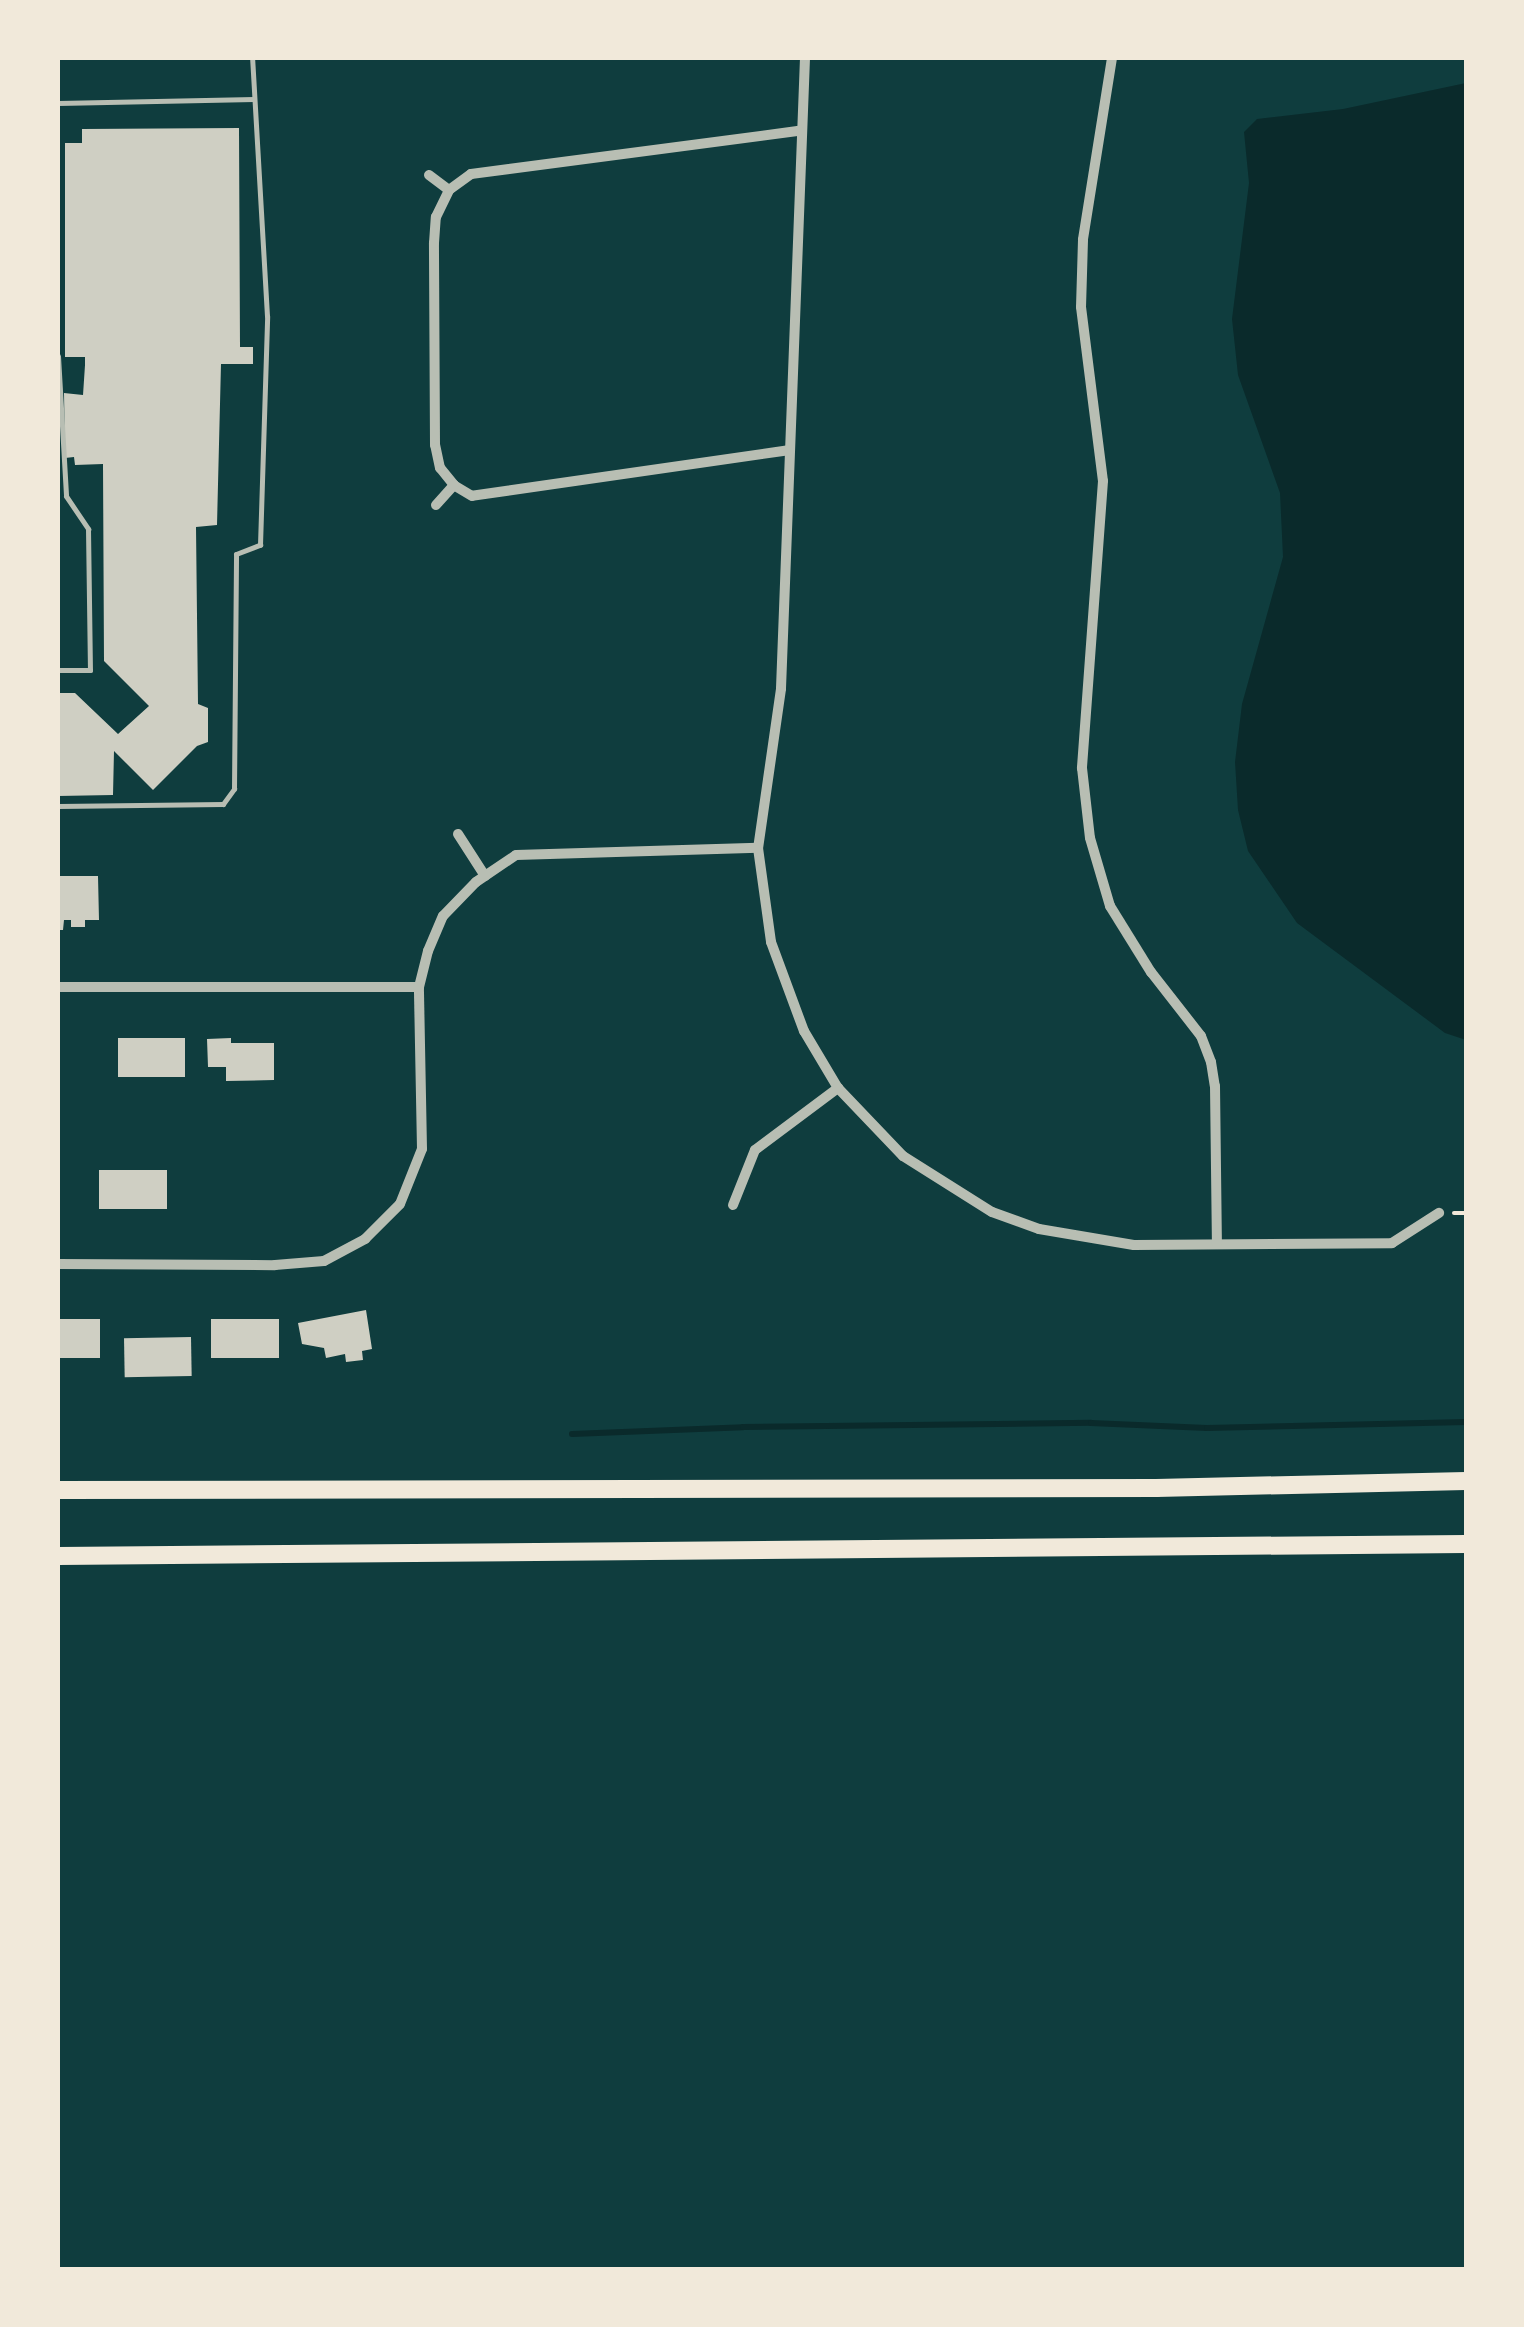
<!DOCTYPE html>
<style>
body{margin:0}
#map{position:relative;width:1524px;height:2327px;overflow:hidden;background:#0f3d3e;font-family:"Open Sans",sans-serif}
div>[style]{position:absolute}
.water>*{inset:0;background:#0a2a2b}
.stream>*{height:6px;margin:-3px;padding:0 3px;transform-origin:3px;border-radius:3px;background:#0a2a2b}
.building>*{inset:0;background:#cfcfc3;transform-origin:0 0}
.path>*{height:4px;margin:-2px;padding:0 2px;transform-origin:2px;border-radius:2px;background:#f1e9da}
.service>*{height:5px;margin:-2.5px;padding:0 2.5px;transform-origin:2.5px;border-radius:2.5px;background:#b8beb3}
.minor>*{height:10px;margin:-5px;padding:0 5px;transform-origin:5px;border-radius:5px;background:#b8beb3}
.motorway>*{height:18px;margin:-9px;padding:0 9px;transform-origin:9px;border-radius:9px;background:#f1e9da}
span{translate:-50% -50%;white-space:nowrap;text-align:center;line-height:1.15;-webkit-text-stroke:8px #f1e9da;paint-order:stroke}
.frame{position:absolute;inset:0;border:60px solid #f1e9da;pointer-events:none}
</style>
<div id="map">
<div class="water">
<i style="clip-path:polygon(1466px 83px,1466px 1040px,1445px 1033px,1297px 923px,1248px 851px,1238px 810px,1235px 762px,1242px 704px,1283px 557px,1280px 493px,1238px 375px,1232px 319px,1249px 183px,1244px 132px,1257px 119px,1343px 109px)"></i>
</div>
<div class="stream">
<i style="left:572px;top:1434px;width:171px;rotate:-2.3deg"></i>
<i style="left:743px;top:1427px;width:348px;rotate:-0.7deg"></i>
<i style="left:1091px;top:1423px;width:116px;rotate:2.5deg"></i>
<i style="left:1207px;top:1428px;width:259px;rotate:-1.3deg"></i>
</div>
<div class="building">
<i style="clip-path:polygon(239px 128px,240px 347px,253px 347px,253px 364px,221px 364px,217px 525px,196px 527px,198px 704px,208px 708px,208px 742px,197px 746px,153px 790px,114px 751px,113px 795px,58px 796px,58px 693px,75px 693px,118px 734px,149px 706px,104px 661px,103px 464px,75px 465px,74px 457px,65px 458px,64px 393px,83px 395px,85px 365px,85px 357px,65px 357px,65px 143px,82px 143px,82px 129px)"></i>
<i style="clip-path:polygon(58px 876px,98px 876px,99px 920px,85px 920px,85px 927px,71px 927px,71px 920px,64px 920px,63px 930px,58px 930px)"></i>
<i style="left:118px;top:1038px;width:67px;height:39px"></i>
<i style="clip-path:polygon(231px 1038px,231px 1043px,274px 1043px,274px 1080px,226px 1081px,226px 1067px,208px 1067px,207px 1039px)"></i>
<i style="left:99px;top:1170px;width:68px;height:39px"></i>
<i style="clip-path:polygon(366px 1310px,372px 1349px,362px 1351px,363px 1360px,346px 1362px,345px 1354px,326px 1358px,324px 1348px,302px 1344px,298px 1323px)"></i>
<i style="left:58px;top:1319px;width:42px;height:39px"></i>
<i style="left:211px;top:1319px;width:68px;height:39px"></i>
<i style="left:191px;top:1337px;width:39px;height:67px;rotate:89deg"></i>
</div>
<div class="path">
<i style="left:1454px;top:1213px;width:12px"></i>
</div>
<div class="service">
<i style="left:58px;top:103px;width:196px;rotate:-1.2deg"></i>
<i style="left:58px;top:356px;width:140px;rotate:86.7deg"></i>
<i style="left:66px;top:496px;width:40px;rotate:56deg"></i>
<i style="left:88px;top:529px;width:141px;rotate:89.2deg"></i>
<i style="left:90px;top:670px;width:32px;rotate:180deg"></i>
<i style="left:58px;top:806px;width:165px;rotate:-0.7deg"></i>
<i style="left:223px;top:804px;width:19px;rotate:-54deg"></i>
<i style="left:234px;top:789px;width:235px;rotate:-89.5deg"></i>
<i style="left:236px;top:554px;width:26px;rotate:-21deg"></i>
<i style="left:260px;top:545px;width:229px;rotate:-88.2deg"></i>
<i style="left:267px;top:316px;width:258px;rotate:-93.3deg"></i>
</div>
<div class="minor">
<i style="left:805px;top:58px;width:631px;rotate:92.18deg"></i>
<i style="left:781px;top:689px;width:161px;rotate:98.2deg"></i>
<i style="left:758px;top:848px;width:95px;rotate:82.1deg"></i>
<i style="left:771px;top:942px;width:95px;rotate:69.7deg"></i>
<i style="left:804px;top:1031px;width:66px;rotate:59.2deg"></i>
<i style="left:838px;top:1088px;width:94px;rotate:46.3deg"></i>
<i style="left:903px;top:1156px;width:105px;rotate:32.2deg"></i>
<i style="left:992px;top:1212px;width:50px;rotate:19.9deg"></i>
<i style="left:1039px;top:1229px;width:96px;rotate:9.6deg"></i>
<i style="left:1134px;top:1245px;width:258px;rotate:-0.4deg"></i>
<i style="left:1392px;top:1243px;width:56px;rotate:-32.6deg"></i>
<i style="left:1112px;top:58px;width:184px;rotate:99.1deg"></i>
<i style="left:1083px;top:240px;width:67px;rotate:91.7deg"></i>
<i style="left:1081px;top:307px;width:175px;rotate:82.8deg"></i>
<i style="left:1103px;top:481px;width:288px;rotate:94.2deg"></i>
<i style="left:1082px;top:768px;width:70px;rotate:83.5deg"></i>
<i style="left:1090px;top:838px;width:71px;rotate:73.6deg"></i>
<i style="left:1110px;top:906px;width:78px;rotate:58.2deg"></i>
<i style="left:1151px;top:972px;width:81px;rotate:52deg"></i>
<i style="left:1201px;top:1036px;width:28px;rotate:69deg"></i>
<i style="left:1211px;top:1062px;width:24px;rotate:81deg"></i>
<i style="left:1215px;top:1086px;width:158px;rotate:89.3deg"></i>
<i style="left:429px;top:175px;width:25px;rotate:37deg"></i>
<i style="left:790px;top:450px;width:321px;rotate:171.8deg"></i>
<i style="left:472px;top:496px;width:21px;rotate:-149deg"></i>
<i style="left:454px;top:485px;width:22px;rotate:-129deg"></i>
<i style="left:440px;top:468px;width:24px;rotate:-102deg"></i>
<i style="left:435px;top:445px;width:202px;rotate:-90.3deg"></i>
<i style="left:434px;top:243px;width:26px;rotate:-86deg"></i>
<i style="left:436px;top:217px;width:30px;rotate:-64deg"></i>
<i style="left:449px;top:190px;width:27px;rotate:-36deg"></i>
<i style="left:471px;top:174px;width:331px;rotate:-7.5deg"></i>
<i style="left:436px;top:505px;width:27px;rotate:-48deg"></i>
<i style="left:458px;top:834px;width:50px;rotate:57.3deg"></i>
<i style="left:58px;top:987px;width:361px"></i>
<i style="left:733px;top:1205px;width:59px;rotate:-68.2deg"></i>
<i style="left:755px;top:1150px;width:104px;rotate:-36.8deg"></i>
<i style="left:58px;top:1264px;width:217px;rotate:0.3deg"></i>
<i style="left:275px;top:1265px;width:49px;rotate:-4.7deg"></i>
<i style="left:324px;top:1261px;width:47px;rotate:-28.2deg"></i>
<i style="left:365px;top:1239px;width:49px;rotate:-45deg"></i>
<i style="left:400px;top:1204px;width:59px;rotate:-68.2deg"></i>
<i style="left:422px;top:1149px;width:162px;rotate:-91.1deg"></i>
<i style="left:419px;top:987px;width:37px;rotate:-76deg"></i>
<i style="left:428px;top:951px;width:38px;rotate:-67deg"></i>
<i style="left:443px;top:916px;width:47px;rotate:-45.9deg"></i>
<i style="left:476px;top:882px;width:48px;rotate:-34deg"></i>
<i style="left:516px;top:855px;width:242px;rotate:-1.7deg"></i>
</div>
<div class="motorway">
<i style="left:58px;top:1490px;width:1098px;rotate:-0.1deg"></i>
<i style="left:1156px;top:1488px;width:310px;rotate:-1.3deg"></i>
<i style="left:58px;top:1556px;width:1408px;rotate:-0.49deg"></i>
</div>
<div class="frame"></div>
</div>
